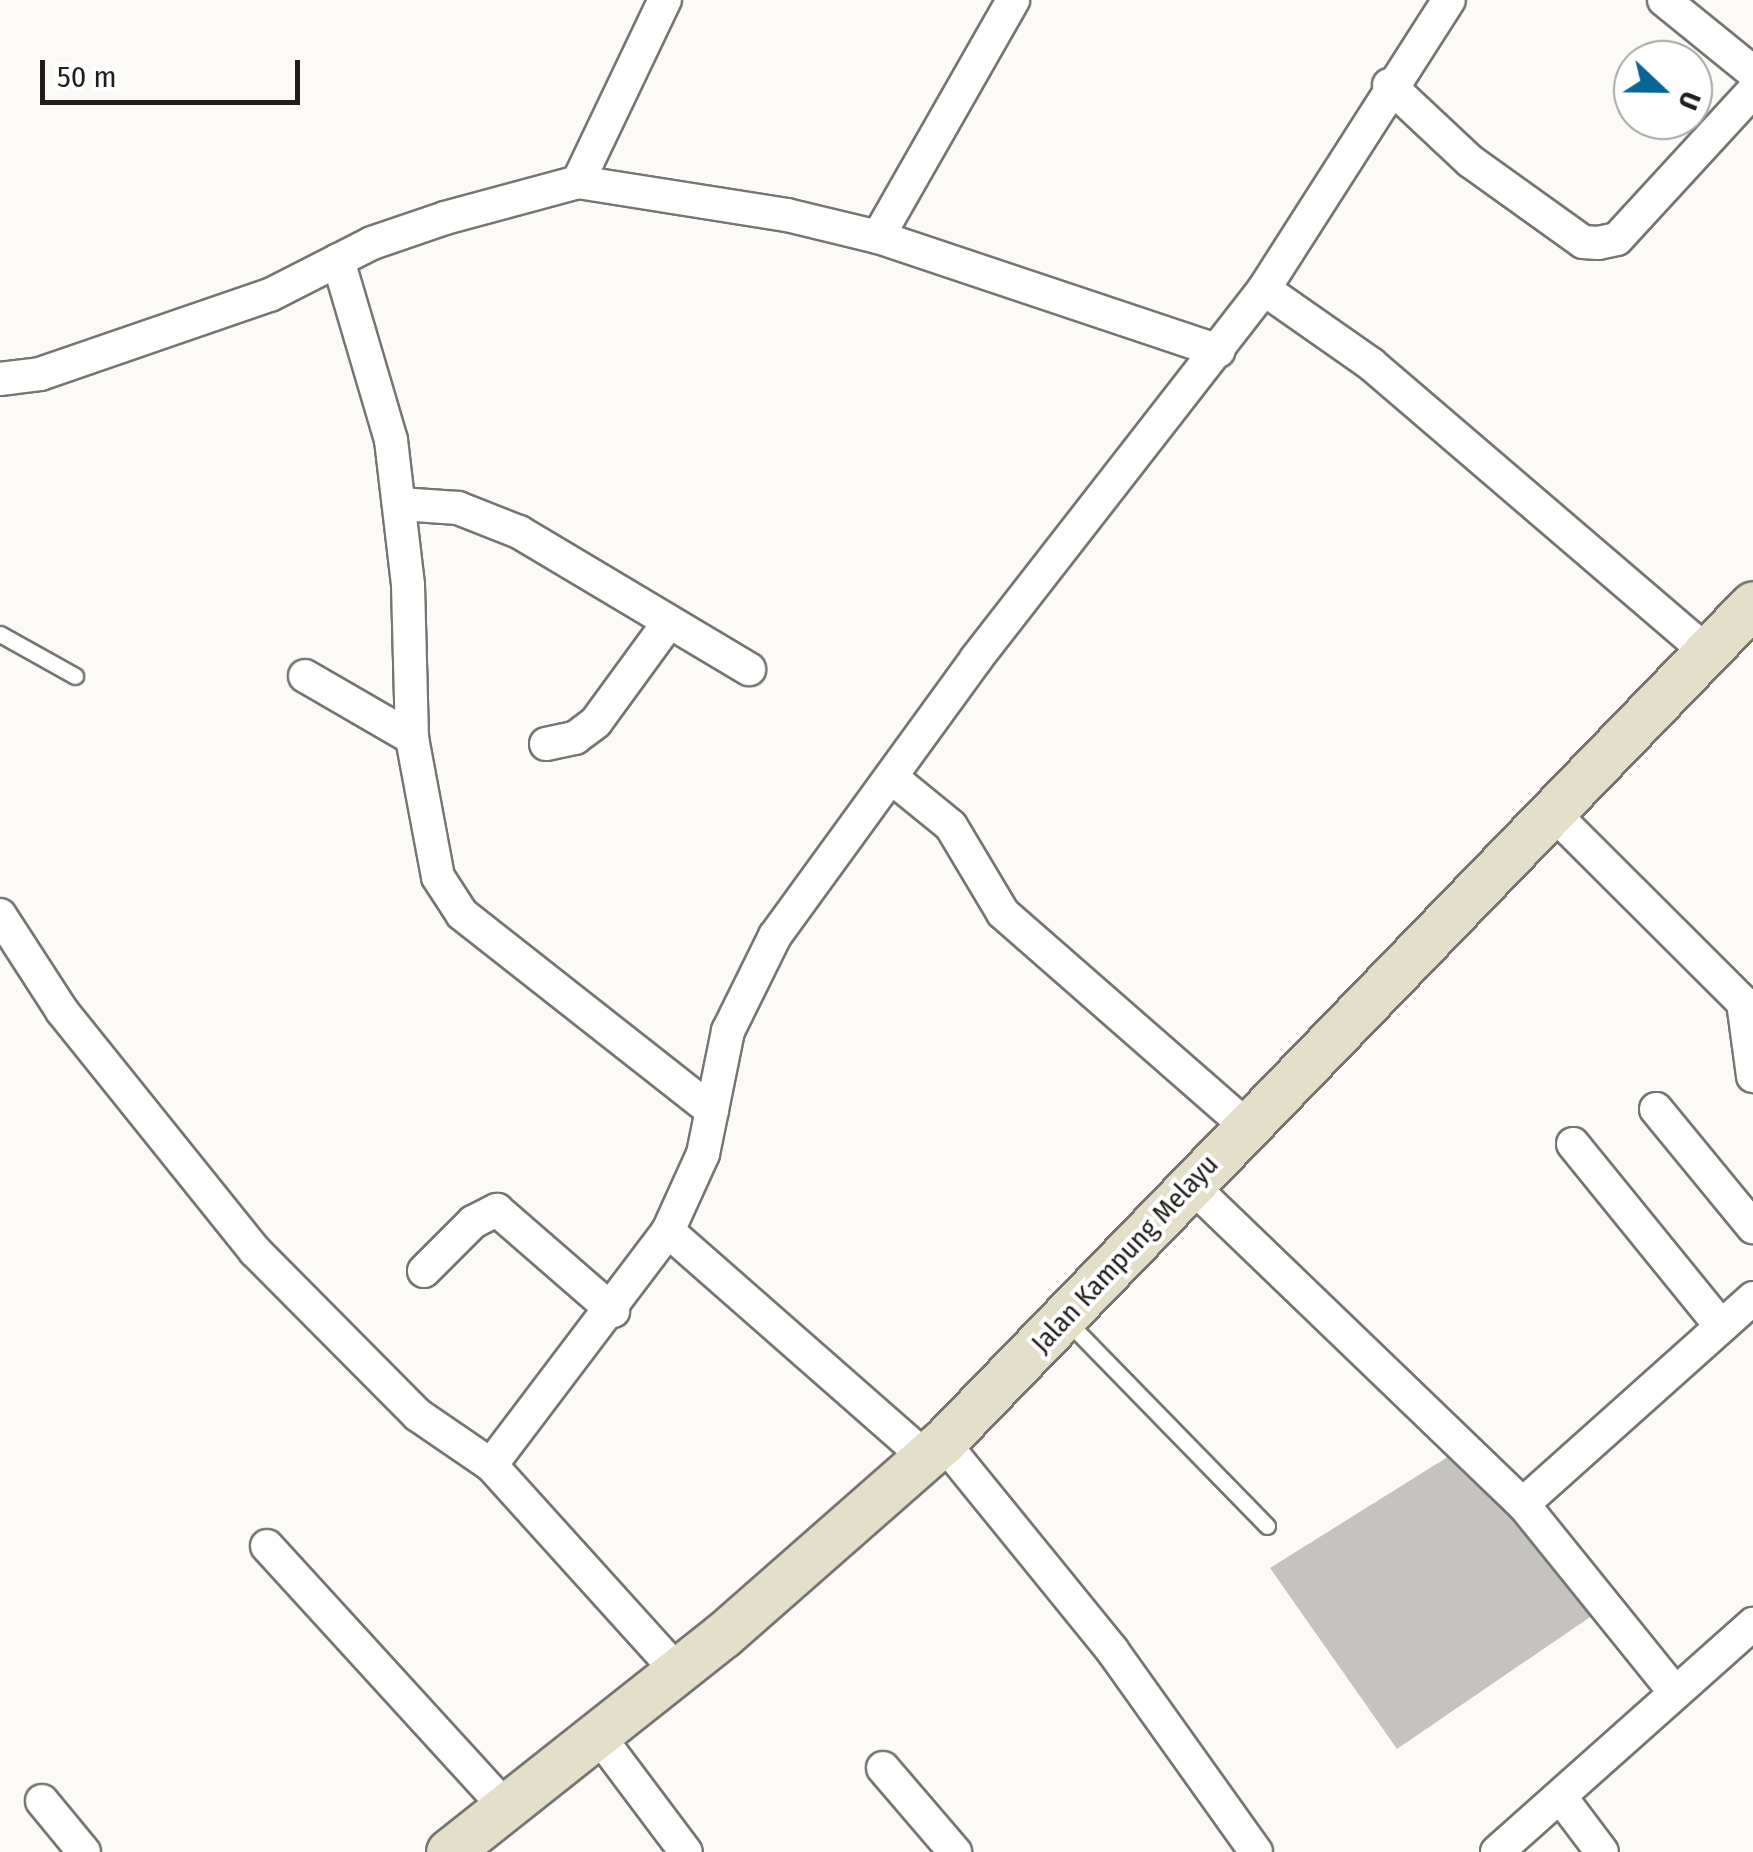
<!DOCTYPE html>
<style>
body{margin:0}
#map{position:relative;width:1753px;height:1852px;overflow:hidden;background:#fcfaf6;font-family:"Fira Sans Condensed",sans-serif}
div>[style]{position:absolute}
.building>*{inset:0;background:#c5c3bf}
.roads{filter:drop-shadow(2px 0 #767571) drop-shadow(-2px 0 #767571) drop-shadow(0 2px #767571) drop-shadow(0 -2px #767571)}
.lane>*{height:15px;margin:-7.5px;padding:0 7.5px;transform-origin:7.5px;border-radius:7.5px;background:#fff}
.street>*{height:32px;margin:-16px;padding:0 16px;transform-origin:16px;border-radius:16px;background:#fff}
.secondary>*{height:45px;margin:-22.5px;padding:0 22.5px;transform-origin:22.5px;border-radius:22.5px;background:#e4dfc9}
span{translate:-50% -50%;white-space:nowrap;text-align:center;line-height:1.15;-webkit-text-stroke:8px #fff;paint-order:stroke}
.street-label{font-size:28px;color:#1f1e1d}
.north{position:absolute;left:1613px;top:40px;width:100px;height:100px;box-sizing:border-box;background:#fff;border:2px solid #a5a5a5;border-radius:50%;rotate:112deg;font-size:28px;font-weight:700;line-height:40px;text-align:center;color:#1f1e1d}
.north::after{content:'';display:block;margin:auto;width:35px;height:45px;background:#076696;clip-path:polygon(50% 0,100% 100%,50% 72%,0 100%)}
.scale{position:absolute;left:40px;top:60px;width:260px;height:45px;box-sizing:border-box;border:5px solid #1f1e1d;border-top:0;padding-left:12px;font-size:30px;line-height:35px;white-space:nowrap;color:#1f1e1d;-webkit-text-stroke:8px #fff;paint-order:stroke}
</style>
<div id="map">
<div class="building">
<i style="clip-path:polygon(1454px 1453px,1599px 1611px,1397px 1749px,1270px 1568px)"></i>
</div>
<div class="roads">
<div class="lane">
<i style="left:0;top:634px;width:86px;rotate:29.2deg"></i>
<i style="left:1068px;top:1322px;width:285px;rotate:45.7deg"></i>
</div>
<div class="street">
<i style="left:1664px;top:0;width:114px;rotate:39deg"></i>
<i style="left:1389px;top:85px;width:111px;rotate:43.2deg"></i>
<i style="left:1470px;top:161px;width:139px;rotate:35.6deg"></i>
<i style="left:1583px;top:242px;width:15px;rotate:4deg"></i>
<i style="left:1598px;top:243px;width:19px;rotate:-12deg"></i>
<i style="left:1617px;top:239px;width:201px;rotate:-47.4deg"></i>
<i style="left:578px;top:182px;width:202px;rotate:-64.5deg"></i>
<i style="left:878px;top:237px;width:273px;rotate:-60.3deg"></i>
<i style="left:338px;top:260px;width:188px;rotate:73.6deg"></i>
<i style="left:391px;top:440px;width:146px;rotate:83.3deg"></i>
<i style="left:408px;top:585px;width:153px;rotate:88.5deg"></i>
<i style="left:412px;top:738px;width:141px;rotate:79.4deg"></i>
<i style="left:438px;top:877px;width:44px;rotate:57deg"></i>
<i style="left:462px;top:914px;width:318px;rotate:38.2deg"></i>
<i style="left:1264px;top:289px;width:131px;rotate:35deg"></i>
<i style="left:1371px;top:364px;width:445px;rotate:40.6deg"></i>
<i style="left:0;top:379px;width:40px;rotate:-7.1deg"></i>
<i style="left:40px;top:374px;width:243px;rotate:-19deg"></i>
<i style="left:270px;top:295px;width:114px;rotate:-27deg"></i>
<i style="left:372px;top:243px;width:77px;rotate:-18.9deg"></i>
<i style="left:445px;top:218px;width:138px;rotate:-15.1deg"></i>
<i style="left:578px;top:182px;width:212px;rotate:9deg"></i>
<i style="left:787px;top:215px;width:94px;rotate:13.6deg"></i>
<i style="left:878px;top:237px;width:359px;rotate:18.5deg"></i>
<i style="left:400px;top:504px;width:58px;rotate:3.9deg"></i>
<i style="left:458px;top:508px;width:66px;rotate:21.5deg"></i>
<i style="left:519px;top:532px;width:268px;rotate:30.8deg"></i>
<i style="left:305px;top:676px;width:124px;rotate:30.1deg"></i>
<i style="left:546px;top:744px;width:30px;rotate:-12deg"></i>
<i style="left:575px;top:738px;width:26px;rotate:-37deg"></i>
<i style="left:596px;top:722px;width:124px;rotate:-53.9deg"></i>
<i style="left:891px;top:777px;width:77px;rotate:39.2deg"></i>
<i style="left:951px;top:826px;width:101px;rotate:59.1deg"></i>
<i style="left:1003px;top:913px;width:322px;rotate:41.2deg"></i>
<i style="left:1551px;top:811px;width:271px;rotate:44.9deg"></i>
<i style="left:1743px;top:1002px;width:75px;rotate:82.3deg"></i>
<i style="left:0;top:915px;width:114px;rotate:57.1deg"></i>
<i style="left:62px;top:1011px;width:308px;rotate:51.2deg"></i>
<i style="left:255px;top:1251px;width:231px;rotate:45.2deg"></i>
<i style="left:418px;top:1415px;width:88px;rotate:34.4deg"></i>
<i style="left:491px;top:1465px;width:278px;rotate:47.9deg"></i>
<i style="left:1656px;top:1109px;width:153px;rotate:50.6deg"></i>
<i style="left:1573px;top:1144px;width:235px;rotate:50.9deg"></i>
<i style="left:1192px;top:1186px;width:459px;rotate:43.9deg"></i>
<i style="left:1523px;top:1504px;width:239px;rotate:51.1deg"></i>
<i style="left:668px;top:1231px;width:342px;rotate:41.3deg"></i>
<i style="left:424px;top:1271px;width:69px;rotate:-45deg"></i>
<i style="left:473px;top:1222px;width:27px;rotate:-27deg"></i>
<i style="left:497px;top:1210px;width:154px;rotate:41deg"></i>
<i style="left:943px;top:1442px;width:268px;rotate:50.9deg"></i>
<i style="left:1112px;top:1650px;width:248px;rotate:54.5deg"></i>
<i style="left:491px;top:1465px;width:293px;rotate:-52.9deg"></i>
<i style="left:668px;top:1231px;width:85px;rotate:-65.6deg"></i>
<i style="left:703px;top:1154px;width:126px;rotate:-78.5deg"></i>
<i style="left:728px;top:1031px;width:106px;rotate:-63.7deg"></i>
<i style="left:775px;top:936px;width:342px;rotate:-54deg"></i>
<i style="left:976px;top:659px;width:469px;rotate:-52.1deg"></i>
<i style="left:1264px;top:289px;width:343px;rotate:-57.4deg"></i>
<i style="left:1523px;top:1504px;width:309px;rotate:-41.8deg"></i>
<i style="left:267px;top:1546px;width:352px;rotate:47.6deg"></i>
<i style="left:598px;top:1735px;width:146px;rotate:53.1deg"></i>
<i style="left:883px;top:1768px;width:111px;rotate:49.4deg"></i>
<i style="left:1562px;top:1799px;width:66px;rotate:53deg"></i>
<i style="left:42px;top:1801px;width:66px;rotate:50.5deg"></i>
<i style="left:1497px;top:1852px;width:343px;rotate:-41.7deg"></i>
</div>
<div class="secondary">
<i style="left:449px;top:1852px;width:350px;rotate:-38.4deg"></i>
<i style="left:723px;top:1635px;width:293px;rotate:-41.3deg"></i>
<i style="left:943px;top:1442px;width:1165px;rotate:-45.97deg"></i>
</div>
</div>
<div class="street-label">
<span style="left:1125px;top:1254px;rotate:-47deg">Jalan Kampung Melayu</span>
</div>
<div class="north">U</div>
<div class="scale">50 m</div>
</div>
